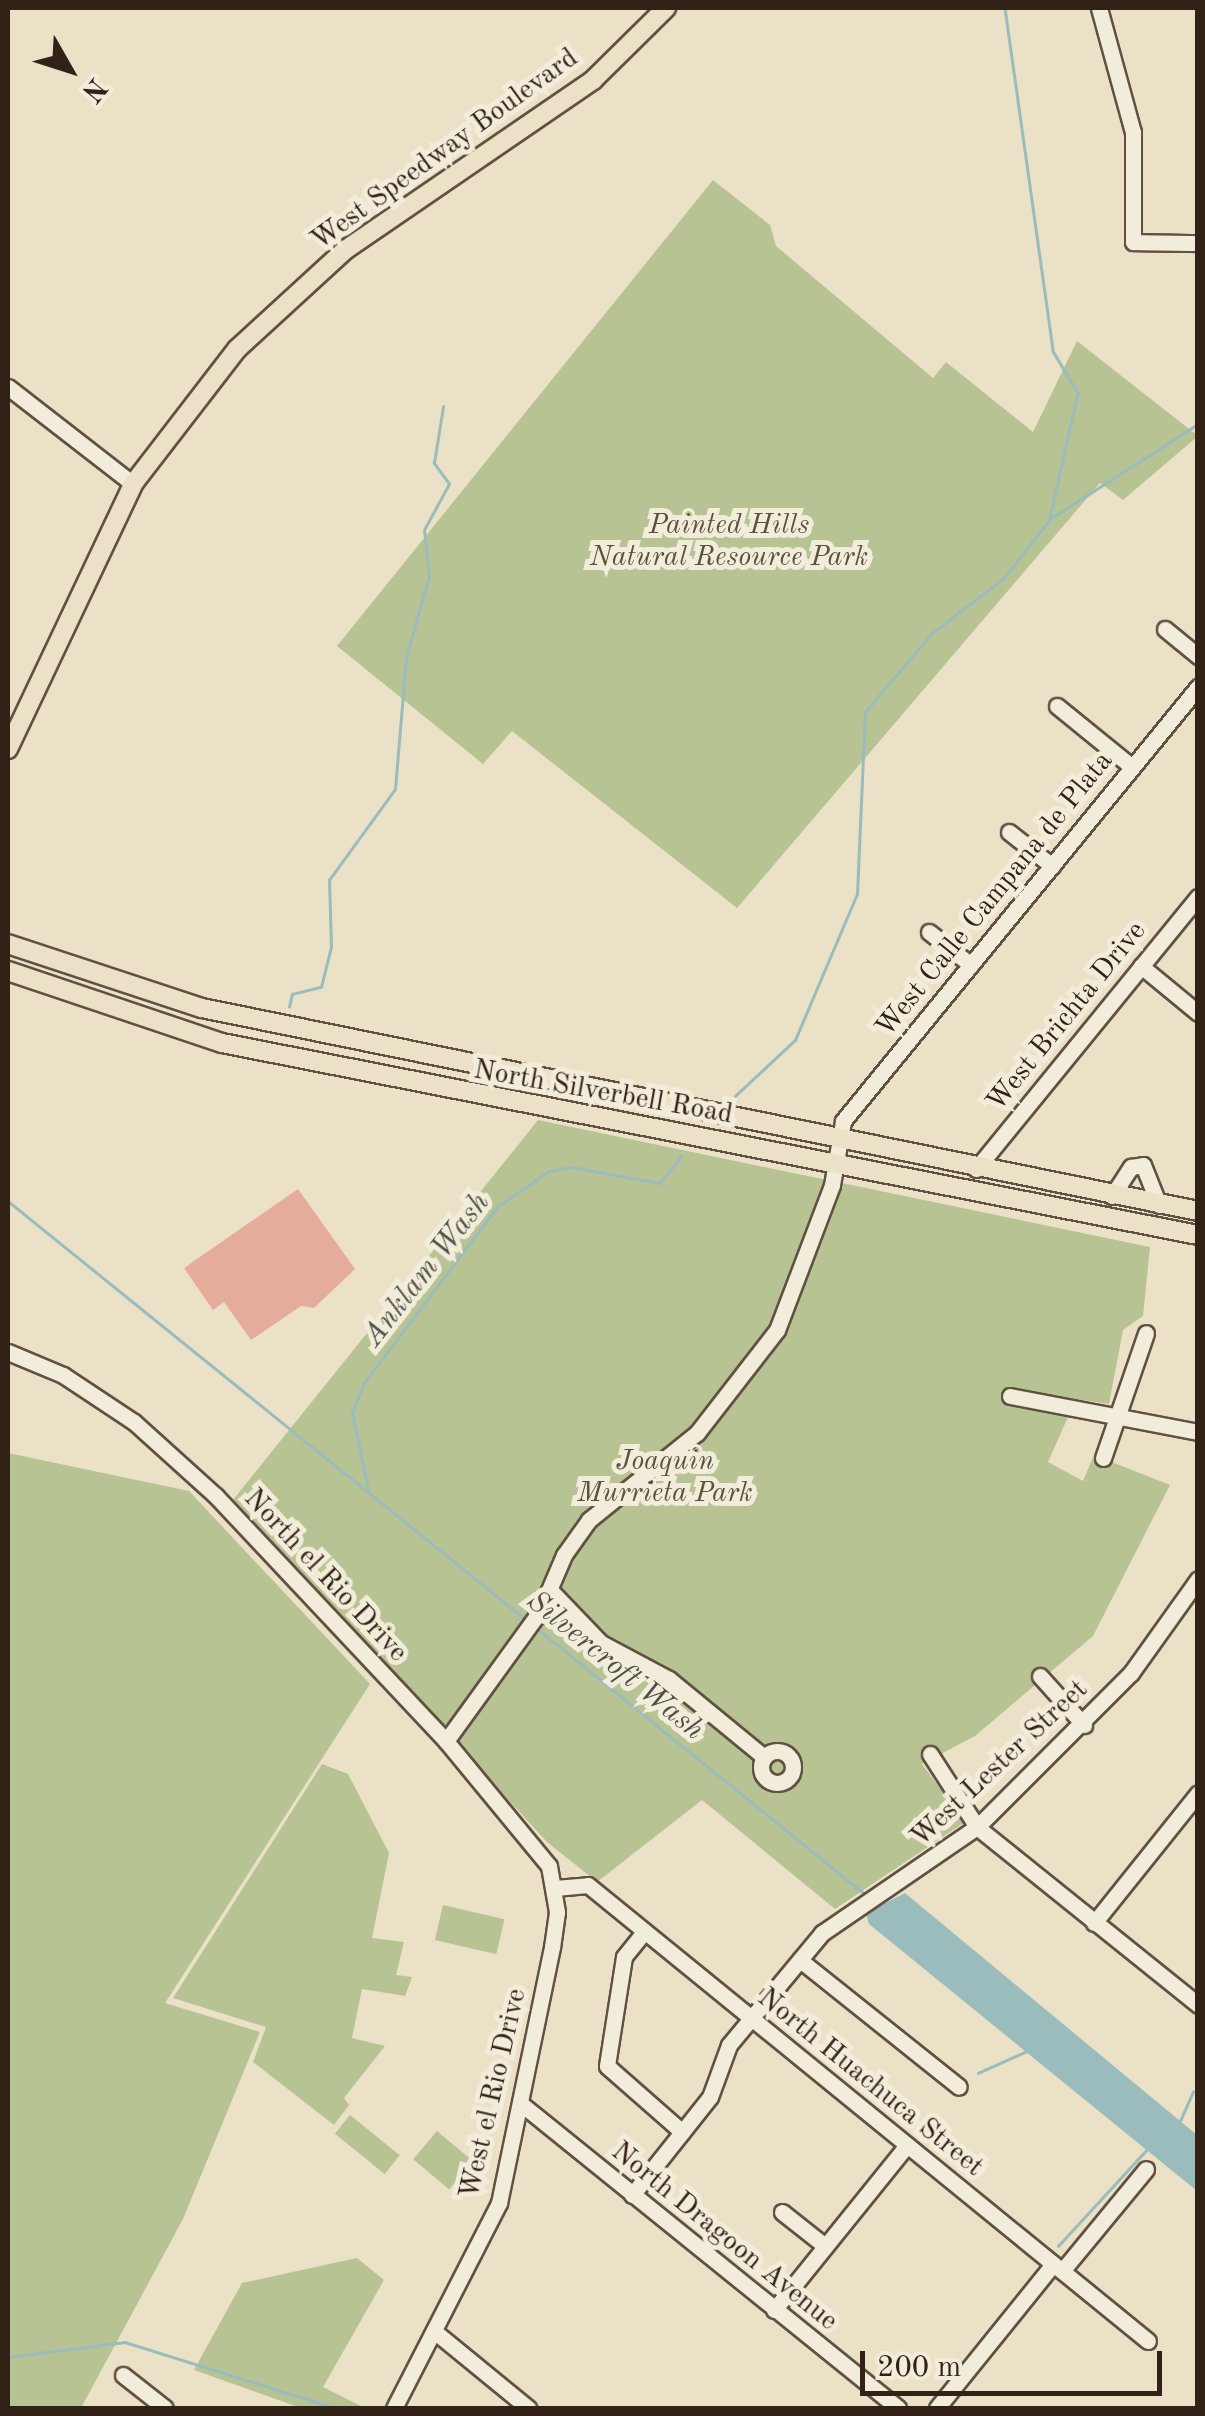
<!DOCTYPE html>
<style>
body{margin:0}
#map{position:relative;width:1205px;height:2416px;overflow:hidden;background:#ebe1c6;font-family:"Old Standard TT",serif}
div>[style]{position:absolute}
.green>*{inset:0;background:#b8c394;transform-origin:0 0}
.water>*{inset:0;background:#9abcbc}
.stream>*{height:2.5px;margin:-1.25px;padding:0 1.25px;transform-origin:1.25px;border-radius:1.25px;background:#9abcbc}
.building>*{inset:0;background:#e5ac9b}
.roads{filter:drop-shadow(2px 0 #605142) drop-shadow(-2px 0 #605142) drop-shadow(0 2px #605142) drop-shadow(0 -2px #605142)}
.minor>*{height:15px;margin:-7.5px;padding:0 7.5px;transform-origin:7.5px;border-radius:7.5px;background:#f2ecda}
.minor>.ring{margin:-7.5px;padding:0;box-sizing:content-box;background:none;border:15px solid #f2ecda;border-radius:50%}
.major>*{height:18px;margin:-9px;padding:0 9px;transform-origin:9px;border-radius:9px;background:#ebe1c6}
span{translate:-50% -50%;white-space:nowrap;text-align:center;line-height:1.15;-webkit-text-stroke:10px #f2ecda;paint-order:stroke}
.street-label{font-size:28px;color:#322116}
.park-label{font-size:28px;color:#5a523c;font-style:italic}
.water-label{font-size:30px;color:#515048;font-style:italic}
.frame{position:absolute;inset:0;border:10px solid #322116;pointer-events:none}
.north{position:absolute;left:20px;top:20px;width:100px;height:100px;-webkit-text-stroke:8px #f2ecda;paint-order:stroke;rotate:129deg;font-size:28px;font-weight:700;line-height:40px;text-align:center;color:#322116}
.north::after{content:'';display:block;margin:auto;width:35px;height:45px;background:#322116;clip-path:polygon(50% 0,100% 100%,50% 72%,0 100%)}
.scale{position:absolute;left:860px;top:2351px;width:302px;height:45px;box-sizing:border-box;border:5px solid #322116;border-top:0;padding-left:12px;font-size:30px;line-height:35px;white-space:nowrap;color:#322116;-webkit-text-stroke:8px #f2ecda;paint-order:stroke}
</style>
<div id="map">
<div class="green">
<i style="clip-path:polygon(713px 180px,770px 225px,776px 246px,933px 378px,946px 362px,1033px 432px,1077px 341px,1198px 436px,1123px 500px,1100px 483px,737px 908px,512px 731px,483px 764px,337px 646px)"></i>
<i style="clip-path:polygon(538px 1120px,1150px 1247px,1143px 1316px,1123px 1330px,1109px 1404px,1076px 1399px,1048px 1462px,1083px 1481px,1094px 1455px,1170px 1485px,1093px 1636px,975px 1736px,922px 1764px,965px 1822px,835px 1909px,702px 1800px,597px 1882px,547px 1842px,233px 1500px)"></i>
<i style="clip-path:polygon(8px 1453px,189px 1491px,370px 1684px,165px 2003px,260px 2032px,183px 2219px,81px 2408px,8px 2408px)"></i>
<i style="clip-path:polygon(322px 1764px,348px 1774px,389px 1853px,372px 1938px,404px 1942px,396px 1975px,412px 1977px,405px 1996px,362px 1989px,352px 2038px,385px 2046px,344px 2098px,349px 2105px,334px 2125px,253px 2062px,266px 2027px,173px 1998px)"></i>
<i style="left:443px;top:1905px;width:63px;height:36px;rotate:13deg"></i>
<i style="left:350px;top:2115px;width:64px;height:24px;rotate:39deg"></i>
<i style="left:437px;top:2131px;width:47px;height:37px;rotate:40deg"></i>
<i style="clip-path:polygon(357px 2258px,384px 2280px,323px 2387px,365px 2408px,301px 2408px,194px 2370px,242px 2283px)"></i>
</div>
<div class="water">
<i style="clip-path:polygon(905px 1893px,1197px 2135px,1197px 2191px,869px 1924px,866px 1913px)"></i>
</div>
<div class="stream">
<i style="left:1005px;top:8px;width:346px;rotate:82deg"></i>
<i style="left:1053px;top:351px;width:49px;rotate:59.2deg"></i>
<i style="left:1078px;top:393px;width:128px;rotate:102.6deg"></i>
<i style="left:289px;top:1007px;width:13px;rotate:-77deg"></i>
<i style="left:292px;top:994px;width:30px;rotate:-14deg"></i>
<i style="left:321px;top:987px;width:41px;rotate:-76deg"></i>
<i style="left:331px;top:947px;width:67px;rotate:-91.7deg"></i>
<i style="left:329px;top:880px;width:112px;rotate:-54deg"></i>
<i style="left:395px;top:789px;width:132px;rotate:-85.2deg"></i>
<i style="left:406px;top:657px;width:84px;rotate:-74.1deg"></i>
<i style="left:429px;top:576px;width:46px;rotate:-96.2deg"></i>
<i style="left:424px;top:530px;width:52px;rotate:-61.5deg"></i>
<i style="left:449px;top:484px;width:26px;rotate:-126deg"></i>
<i style="left:434px;top:463px;width:57px;rotate:-80.9deg"></i>
<i style="left:735px;top:1096px;width:82px;rotate:-43deg"></i>
<i style="left:795px;top:1040px;width:159px;rotate:-67deg"></i>
<i style="left:857px;top:894px;width:182px;rotate:-87.5deg"></i>
<i style="left:865px;top:712px;width:104px;rotate:-49.7deg"></i>
<i style="left:932px;top:633px;width:91px;rotate:-37.4deg"></i>
<i style="left:1004px;top:578px;width:75px;rotate:-52.1deg"></i>
<i style="left:1050px;top:519px;width:176px;rotate:-32.7deg"></i>
<i style="left:8px;top:1201px;width:663px;rotate:38.94deg"></i>
<i style="left:368px;top:1490px;width:79px;rotate:-101.7deg"></i>
<i style="left:352px;top:1413px;width:32px;rotate:-68deg"></i>
<i style="left:364px;top:1383px;width:221px;rotate:-52.9deg"></i>
<i style="left:497px;top:1207px;width:63px;rotate:-34.7deg"></i>
<i style="left:549px;top:1171px;width:23px;rotate:-10deg"></i>
<i style="left:572px;top:1167px;width:89px;rotate:10.3deg"></i>
<i style="left:660px;top:1183px;width:34px;rotate:-52deg"></i>
<i style="left:534px;top:1626px;width:427px;rotate:39deg"></i>
<i style="left:978px;top:2073px;width:54px;rotate:-24.2deg"></i>
<i style="left:1180px;top:2121px;width:32px;rotate:-66deg"></i>
<i style="left:1058px;top:2246px;width:133px;rotate:-47.4deg"></i>
<i style="left:8px;top:2357px;width:118px;rotate:-7.3deg"></i>
<i style="left:125px;top:2342px;width:221px;rotate:17.4deg"></i>
</div>
<div class="building">
<i style="clip-path:polygon(298px 1189px,355px 1269px,314px 1308px,301px 1306px,251px 1340px,224px 1302px,213px 1310px,184px 1268px)"></i>
</div>
<div class="roads">
<div class="minor">
<i style="left:1099px;top:8px;width:129px;rotate:74.7deg"></i>
<i style="left:1133px;top:132px;width:110px;rotate:90deg"></i>
<i style="left:1133px;top:242px;width:65px;rotate:0.9deg"></i>
<i style="left:8px;top:387px;width:158px;rotate:37.8deg"></i>
<i style="left:1165px;top:629px;width:43px;rotate:39.3deg"></i>
<i style="left:1057px;top:706px;width:97px;rotate:39.1deg"></i>
<i style="left:1009px;top:832px;width:55px;rotate:38.3deg"></i>
<i style="left:929px;top:932px;width:53px;rotate:38.2deg"></i>
<i style="left:1141px;top:966px;width:74px;rotate:39.5deg"></i>
<i style="left:976px;top:1169px;width:351px;rotate:-50.8deg"></i>
<i style="left:1112px;top:1196px;width:35px;rotate:-57deg"></i>
<i style="left:1131px;top:1167px;width:12px;rotate:-9deg"></i>
<i style="left:1143px;top:1165px;width:43px;rotate:68.2deg"></i>
<i style="left:8px;top:1352px;width:60px;rotate:22.7deg"></i>
<i style="left:63px;top:1375px;width:85px;rotate:33.5deg"></i>
<i style="left:134px;top:1422px;width:110px;rotate:42.1deg"></i>
<i style="left:216px;top:1496px;width:336px;rotate:46.8deg"></i>
<i style="left:446px;top:1741px;width:162px;rotate:50.5deg"></i>
<i style="left:549px;top:1866px;width:47px;rotate:80.1deg"></i>
<i style="left:557px;top:1912px;width:35px;rotate:98deg"></i>
<i style="left:552px;top:1947px;width:261px;rotate:101.7deg"></i>
<i style="left:499px;top:2203px;width:230px;rotate:117.1deg"></i>
<i style="left:1010px;top:1396px;width:191px;rotate:10.8deg"></i>
<i style="left:1103px;top:1458px;width:132px;rotate:-71deg"></i>
<i style="left:552px;top:1592px;width:71px;rotate:46.1deg"></i>
<i style="left:601px;top:1643px;width:77px;rotate:27.9deg"></i>
<i style="left:669px;top:1679px;width:123px;rotate:39.4deg"></i>
<i style="left:1040px;top:1676px;width:66px;rotate:48.1deg"></i>
<i style="left:446px;top:1741px;width:160px;rotate:-54.1deg"></i>
<i style="left:540px;top:1611px;width:61px;rotate:-66.8deg"></i>
<i style="left:564px;top:1555px;width:43px;rotate:-54.5deg"></i>
<i style="left:589px;top:1520px;width:139px;rotate:-38.9deg"></i>
<i style="left:697px;top:1433px;width:130px;rotate:-52.2deg"></i>
<i style="left:777px;top:1330px;width:155px;rotate:-69.2deg"></i>
<i style="left:832px;top:1185px;width:65px;rotate:-80.2deg"></i>
<i style="left:843px;top:1121px;width:561px;rotate:-50.72deg"></i>
<i class="ring" style="left:761px;top:1751px;width:17px;height:17px"></i>
<i style="left:930px;top:1754px;width:87px;rotate:57.2deg"></i>
<i style="left:977px;top:1827px;width:284px;rotate:38.8deg"></i>
<i style="left:555px;top:1888px;width:33px;rotate:-5deg"></i>
<i style="left:588px;top:1885px;width:722px;rotate:39.16deg"></i>
<i style="left:1094px;top:1923px;width:166px;rotate:-51.3deg"></i>
<i style="left:644px;top:1932px;width:32px;rotate:129deg"></i>
<i style="left:624px;top:1957px;width:110px;rotate:98.9deg"></i>
<i style="left:607px;top:2066px;width:100px;rotate:41.3deg"></i>
<i style="left:800px;top:1960px;width:203px;rotate:38.6deg"></i>
<i style="left:520px;top:2103px;width:486px;rotate:38.9deg"></i>
<i style="left:632px;top:2195px;width:125px;rotate:-51.5deg"></i>
<i style="left:710px;top:2097px;width:55px;rotate:-69.9deg"></i>
<i style="left:729px;top:2045px;width:146px;rotate:-50.3deg"></i>
<i style="left:822px;top:1933px;width:188px;rotate:-34.4deg"></i>
<i style="left:977px;top:1827px;width:218px;rotate:-45deg"></i>
<i style="left:1131px;top:1673px;width:115px;rotate:-54.5deg"></i>
<i style="left:782px;top:2212px;width:55px;rotate:38.3deg"></i>
<i style="left:1062px;top:2271px;width:132px;rotate:-50.5deg"></i>
<i style="left:774px;top:2310px;width:212px;rotate:-51.1deg"></i>
<i style="left:434px;top:2331px;width:122px;rotate:39.3deg"></i>
<i style="left:123px;top:2375px;width:53px;rotate:38.2deg"></i>
<i style="left:937px;top:2408px;width:185px;rotate:-51.1deg"></i>
</div>
<div class="major">
<i style="left:8px;top:749px;width:293px;rotate:-64.7deg"></i>
<i style="left:133px;top:484px;width:170px;rotate:-52.4deg"></i>
<i style="left:237px;top:349px;width:147px;rotate:-42.5deg"></i>
<i style="left:345px;top:250px;width:301px;rotate:-34.4deg"></i>
<i style="left:593px;top:80px;width:103px;rotate:-44.6deg"></i>
<i style="left:8px;top:944px;width:204px;rotate:18.3deg"></i>
<i style="left:202px;top:1008px;width:1016px;rotate:11.52deg"></i>
<i style="left:8px;top:971px;width:226px;rotate:18.6deg"></i>
<i style="left:222px;top:1043px;width:995px;rotate:11.13deg"></i>
</div>
</div>
<div class="street-label">
<span style="left:445px;top:150px;rotate:-36deg">West Speedway Boulevard</span>
<span style="left:995px;top:895px;rotate:-51deg">West Calle Campana de Plata</span>
<span style="left:1067px;top:1017px;rotate:-51deg">West Brichta Drive</span>
<span style="left:603px;top:1093px;rotate:10deg">North Silverbell Road</span>
<span style="left:325px;top:1576px;rotate:47deg">North el Rio Drive</span>
<span style="left:1000px;top:1764px;rotate:-43deg">West Lester Street</span>
<span style="left:870px;top:2083px;rotate:39deg">North Huachuca Street</span>
<span style="left:494px;top:2094px;rotate:-77deg">West el Rio Drive</span>
<span style="left:724px;top:2237px;rotate:39deg">North Dragoon Avenue</span>
</div>
<div class="park-label">
<span style="left:729px;top:542px">Painted Hills<br>Natural Resource Park</span>
<span style="left:665px;top:1478px">Joaquin<br>Murrieta Park</span>
</div>
<div class="water-label">
<span style="left:427px;top:1270px;rotate:-52deg">Anklam Wash</span>
<span style="left:615px;top:1666px;rotate:39deg">Silvercroft Wash</span>
</div>
<div class="frame"></div>
<div class="north">N</div>
<div class="scale">200 m</div>
</div>
